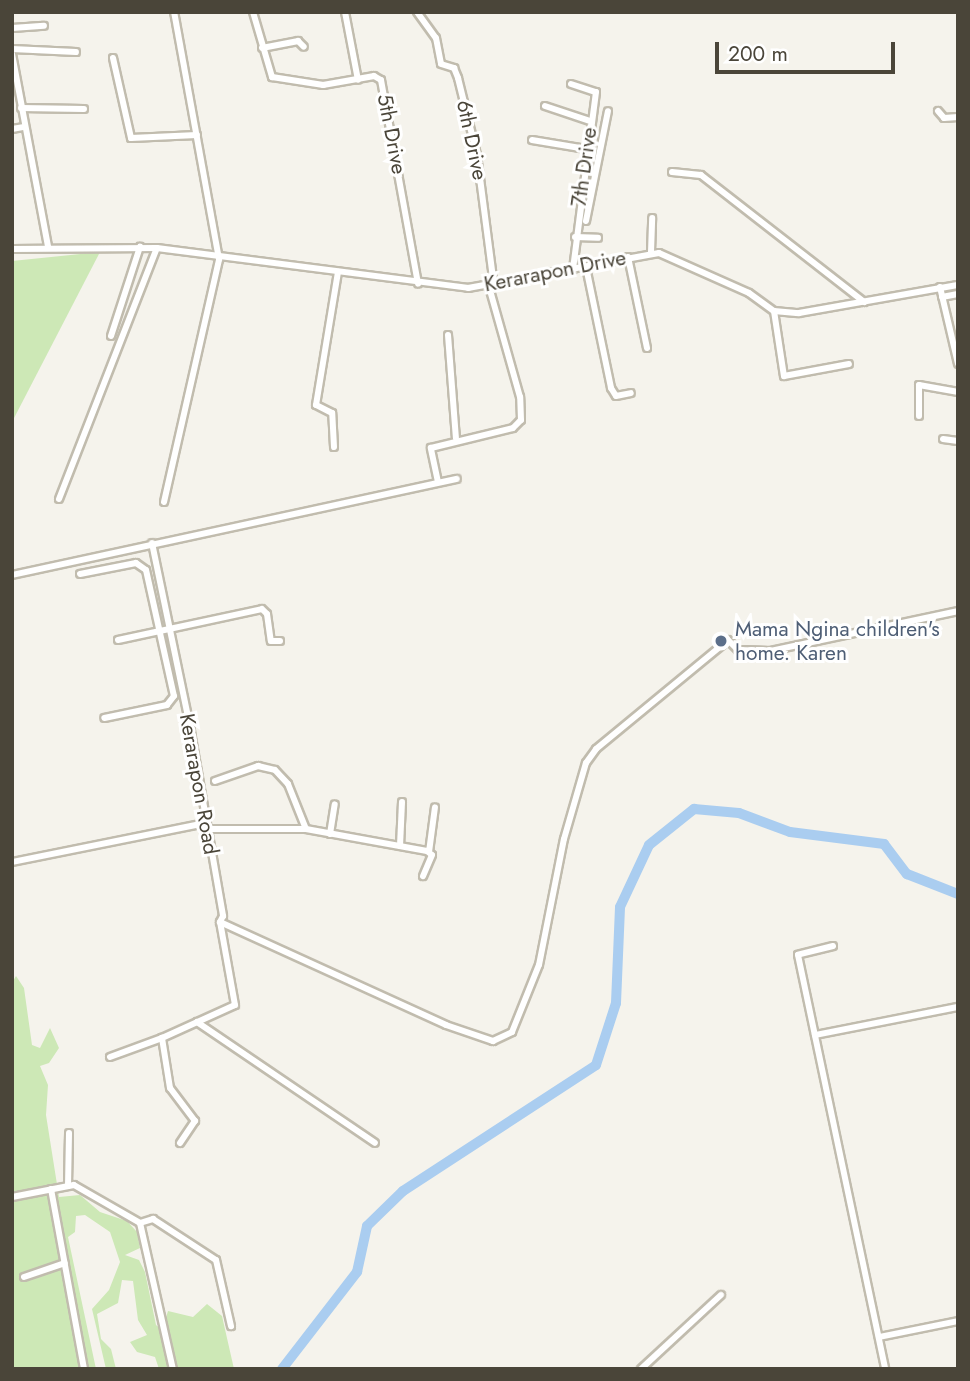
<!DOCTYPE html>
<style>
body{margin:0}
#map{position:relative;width:970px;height:1381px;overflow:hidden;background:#f5f3ec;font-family:Jost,sans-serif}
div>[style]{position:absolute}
.green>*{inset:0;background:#cde8b6}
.river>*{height:10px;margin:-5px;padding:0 5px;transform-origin:5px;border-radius:5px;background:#aacdf0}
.roads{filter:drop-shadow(2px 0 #c1bcae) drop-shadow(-2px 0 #c1bcae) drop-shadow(0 2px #c1bcae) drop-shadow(0 -2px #c1bcae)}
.minor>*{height:6px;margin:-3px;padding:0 3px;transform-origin:3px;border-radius:3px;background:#fff}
.dots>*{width:19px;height:19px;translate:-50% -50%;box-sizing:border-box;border:4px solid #fff;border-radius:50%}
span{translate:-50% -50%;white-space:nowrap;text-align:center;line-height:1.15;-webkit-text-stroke:6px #fff;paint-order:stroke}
.street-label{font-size:21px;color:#4a4539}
.service-label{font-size:21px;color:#4e5e75}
.left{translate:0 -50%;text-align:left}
.frame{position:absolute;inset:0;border:14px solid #4a4539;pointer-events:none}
.scale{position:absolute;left:715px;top:42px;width:180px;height:32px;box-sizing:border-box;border:4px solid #4a4539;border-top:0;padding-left:9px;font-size:21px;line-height:24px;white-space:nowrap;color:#4a4539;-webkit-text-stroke:5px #fff;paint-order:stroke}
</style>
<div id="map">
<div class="green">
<i style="clip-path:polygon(100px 252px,12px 422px,12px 261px)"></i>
<i style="clip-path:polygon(16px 976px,24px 988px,32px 1045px,40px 1048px,50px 1028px,59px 1048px,49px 1063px,40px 1066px,48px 1085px,46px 1115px,59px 1197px,80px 1195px,100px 1212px,127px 1221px,137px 1232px,140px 1248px,125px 1255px,139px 1260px,145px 1272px,156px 1325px,162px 1330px,168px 1311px,193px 1317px,207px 1304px,222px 1316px,234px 1369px,159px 1369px,155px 1357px,137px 1352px,130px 1342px,147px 1335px,138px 1320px,133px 1281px,122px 1280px,118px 1303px,97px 1314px,101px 1339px,111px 1349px,116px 1369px,106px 1369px,92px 1309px,109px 1290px,120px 1262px,110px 1232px,85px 1215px,76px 1216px,75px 1232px,68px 1237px,96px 1369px,12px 1369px,12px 983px)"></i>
</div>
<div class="river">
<i style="left:282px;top:1369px;width:123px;rotate:-52.3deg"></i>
<i style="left:357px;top:1272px;width:47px;rotate:-77.7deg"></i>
<i style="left:367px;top:1226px;width:50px;rotate:-44.2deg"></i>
<i style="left:403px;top:1191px;width:230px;rotate:-33.1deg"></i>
<i style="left:596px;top:1065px;width:65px;rotate:-72.1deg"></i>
<i style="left:616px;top:1003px;width:96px;rotate:-87.6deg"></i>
<i style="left:620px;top:907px;width:68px;rotate:-64.9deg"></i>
<i style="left:649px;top:845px;width:58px;rotate:-38.7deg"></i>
<i style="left:694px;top:809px;width:45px;rotate:5.1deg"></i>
<i style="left:739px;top:813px;width:54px;rotate:20.4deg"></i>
<i style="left:790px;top:832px;width:95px;rotate:7.3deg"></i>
<i style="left:884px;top:844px;width:38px;rotate:53deg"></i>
<i style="left:907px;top:874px;width:55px;rotate:21.4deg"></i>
</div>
<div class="roads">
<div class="minor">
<i style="left:253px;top:12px;width:68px;rotate:73.7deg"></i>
<i style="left:272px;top:77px;width:52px;rotate:8.9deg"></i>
<i style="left:323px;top:85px;width:52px;rotate:-10deg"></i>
<i style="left:374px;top:76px;width:8px;rotate:30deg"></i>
<i style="left:381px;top:80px;width:207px;rotate:79.7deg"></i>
<i style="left:345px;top:12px;width:69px;rotate:79.2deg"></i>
<i style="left:417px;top:12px;width:32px;rotate:54deg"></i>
<i style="left:436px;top:38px;width:26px;rotate:79deg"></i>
<i style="left:441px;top:64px;width:14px;rotate:17deg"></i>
<i style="left:454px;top:68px;width:11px;rotate:68deg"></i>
<i style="left:458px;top:78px;width:79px;rotate:76.1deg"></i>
<i style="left:477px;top:155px;width:132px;rotate:82.6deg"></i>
<i style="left:12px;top:28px;width:32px;rotate:-4deg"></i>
<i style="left:262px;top:48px;width:37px;rotate:-11deg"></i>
<i style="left:298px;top:41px;width:8px;rotate:45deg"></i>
<i style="left:12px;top:49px;width:64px;rotate:2.7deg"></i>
<i style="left:12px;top:54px;width:196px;rotate:79.4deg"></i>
<i style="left:113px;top:58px;width:82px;rotate:77.3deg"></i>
<i style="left:131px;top:138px;width:66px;rotate:-2.6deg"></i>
<i style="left:571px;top:84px;width:26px;rotate:18deg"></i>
<i style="left:596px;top:92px;width:179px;rotate:97.4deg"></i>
<i style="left:545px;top:106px;width:47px;rotate:18.4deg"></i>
<i style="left:21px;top:108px;width:63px;rotate:0.9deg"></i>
<i style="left:938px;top:111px;width:9px;rotate:49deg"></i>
<i style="left:944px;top:118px;width:14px;rotate:-4deg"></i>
<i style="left:12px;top:129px;width:11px;rotate:-10deg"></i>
<i style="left:532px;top:140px;width:55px;rotate:9.5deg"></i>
<i style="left:672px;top:172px;width:29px;rotate:6deg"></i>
<i style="left:701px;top:175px;width:207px;rotate:37.9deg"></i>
<i style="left:586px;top:221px;width:112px;rotate:-78.7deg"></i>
<i style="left:575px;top:237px;width:23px;rotate:2deg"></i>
<i style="left:12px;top:249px;width:145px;rotate:-0.4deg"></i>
<i style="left:157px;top:248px;width:314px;rotate:7.3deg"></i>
<i style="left:468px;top:288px;width:194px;rotate:-10.4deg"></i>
<i style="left:659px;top:253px;width:98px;rotate:24deg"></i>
<i style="left:749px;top:293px;width:31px;rotate:36deg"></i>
<i style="left:774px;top:311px;width:25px;rotate:5deg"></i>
<i style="left:799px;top:313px;width:161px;rotate:-10deg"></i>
<i style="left:651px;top:252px;width:34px;rotate:-88deg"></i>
<i style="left:628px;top:257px;width:93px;rotate:78.2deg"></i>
<i style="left:586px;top:267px;width:124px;rotate:78.3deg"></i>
<i style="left:611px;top:388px;width:9px;rotate:58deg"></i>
<i style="left:616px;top:396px;width:15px;rotate:-11deg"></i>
<i style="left:940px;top:287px;width:79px;rotate:76.8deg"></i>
<i style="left:942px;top:297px;width:16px;rotate:-11deg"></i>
<i style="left:774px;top:311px;width:66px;rotate:81.3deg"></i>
<i style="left:784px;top:376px;width:66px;rotate:-10.5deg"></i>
<i style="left:448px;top:335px;width:103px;rotate:85.6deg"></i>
<i style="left:111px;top:336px;width:94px;rotate:-72deg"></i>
<i style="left:919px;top:416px;width:31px;rotate:-90deg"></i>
<i style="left:919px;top:385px;width:40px;rotate:10deg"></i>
<i style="left:943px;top:439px;width:15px;rotate:8deg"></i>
<i style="left:334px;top:447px;width:34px;rotate:-93deg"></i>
<i style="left:332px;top:413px;width:18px;rotate:-153deg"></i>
<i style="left:316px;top:405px;width:135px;rotate:-80.6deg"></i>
<i style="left:438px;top:482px;width:35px;rotate:-102deg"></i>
<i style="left:431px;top:448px;width:84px;rotate:-13.7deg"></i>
<i style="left:513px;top:428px;width:11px;rotate:-45deg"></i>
<i style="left:521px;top:420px;width:23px;rotate:-92deg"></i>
<i style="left:520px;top:397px;width:114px;rotate:-105.7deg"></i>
<i style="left:59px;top:499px;width:269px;rotate:-68.7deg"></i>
<i style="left:164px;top:502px;width:249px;rotate:-77.2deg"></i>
<i style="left:219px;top:259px;width:251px;rotate:-100.3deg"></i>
<i style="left:152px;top:543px;width:193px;rotate:78.3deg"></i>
<i style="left:191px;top:732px;width:187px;rotate:80.1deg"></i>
<i style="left:223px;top:916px;width:7px;rotate:117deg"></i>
<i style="left:220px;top:922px;width:248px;rotate:24.5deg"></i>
<i style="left:446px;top:1025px;width:50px;rotate:18.8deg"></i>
<i style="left:493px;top:1041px;width:21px;rotate:-25deg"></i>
<i style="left:512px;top:1032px;width:72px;rotate:-68.1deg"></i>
<i style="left:539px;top:965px;width:128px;rotate:-78.8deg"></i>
<i style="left:564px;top:839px;width:79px;rotate:-73.9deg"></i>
<i style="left:586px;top:763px;width:17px;rotate:-54deg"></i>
<i style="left:596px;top:749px;width:171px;rotate:-39.5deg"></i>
<i style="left:728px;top:640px;width:14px;rotate:45deg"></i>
<i style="left:738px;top:650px;width:32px;rotate:2deg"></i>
<i style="left:770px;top:651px;width:192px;rotate:-12deg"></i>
<i style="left:80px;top:574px;width:57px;rotate:-11.1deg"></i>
<i style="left:136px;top:563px;width:12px;rotate:35deg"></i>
<i style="left:146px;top:570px;width:129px;rotate:77.5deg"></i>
<i style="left:174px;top:696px;width:11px;rotate:128deg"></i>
<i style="left:167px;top:705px;width:64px;rotate:168.3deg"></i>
<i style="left:12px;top:575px;width:455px;rotate:-12.2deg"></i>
<i style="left:118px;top:640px;width:147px;rotate:-12.1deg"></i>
<i style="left:262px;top:609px;width:7px;rotate:45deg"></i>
<i style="left:267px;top:614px;width:27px;rotate:82deg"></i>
<i style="left:271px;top:641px;width:9px"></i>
<i style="left:215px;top:781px;width:46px;rotate:-19.2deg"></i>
<i style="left:258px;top:766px;width:17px;rotate:13deg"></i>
<i style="left:275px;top:770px;width:19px;rotate:47deg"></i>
<i style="left:288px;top:784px;width:48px;rotate:68.2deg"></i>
<i style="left:207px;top:829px;width:99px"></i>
<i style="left:306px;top:829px;width:123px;rotate:10.3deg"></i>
<i style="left:427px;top:851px;width:6px;rotate:39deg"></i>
<i style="left:432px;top:855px;width:23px;rotate:113deg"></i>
<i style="left:330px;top:834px;width:30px;rotate:-81deg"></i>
<i style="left:400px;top:846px;width:44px;rotate:-87.4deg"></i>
<i style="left:429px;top:852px;width:45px;rotate:-82.4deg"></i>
<i style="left:12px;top:862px;width:197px;rotate:-11.4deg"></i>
<i style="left:833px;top:946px;width:36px;rotate:166deg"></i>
<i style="left:798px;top:955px;width:423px;rotate:78.1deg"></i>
<i style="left:197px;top:1022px;width:215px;rotate:34.2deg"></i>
<i style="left:815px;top:1035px;width:146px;rotate:-11.1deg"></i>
<i style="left:110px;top:1057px;width:55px;rotate:-20.1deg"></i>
<i style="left:180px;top:1143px;width:27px;rotate:-56deg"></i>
<i style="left:195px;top:1121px;width:41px;rotate:-127.1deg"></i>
<i style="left:170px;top:1088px;width:51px;rotate:-99.1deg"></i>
<i style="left:162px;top:1038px;width:80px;rotate:-24.3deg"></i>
<i style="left:235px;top:1005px;width:84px;rotate:-100.2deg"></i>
<i style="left:68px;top:1186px;width:53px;rotate:-88.9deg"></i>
<i style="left:51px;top:1189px;width:183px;rotate:79.6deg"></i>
<i style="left:12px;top:1197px;width:63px;rotate:-11deg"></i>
<i style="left:74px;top:1185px;width:76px;rotate:29.9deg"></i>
<i style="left:140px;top:1223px;width:150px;rotate:77.3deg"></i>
<i style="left:140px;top:1223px;width:14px;rotate:-17deg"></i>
<i style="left:153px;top:1219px;width:75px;rotate:33.1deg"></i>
<i style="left:216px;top:1260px;width:68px;rotate:77.2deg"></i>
<i style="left:24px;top:1277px;width:43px;rotate:-18.9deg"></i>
<i style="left:879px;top:1337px;width:81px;rotate:-11.4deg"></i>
<i style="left:641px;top:1369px;width:109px;rotate:-42.8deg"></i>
</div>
</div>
<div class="dots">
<i style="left:721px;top:641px;background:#5c6f8a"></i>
</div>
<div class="street-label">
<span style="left:392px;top:134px;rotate:79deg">5th Drive</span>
<span style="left:472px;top:140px;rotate:78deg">6th Drive</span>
<span style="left:584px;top:167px;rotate:-82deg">7th Drive</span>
<span style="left:555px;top:271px;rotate:-11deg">Kerarapon Drive</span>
<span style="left:199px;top:784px;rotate:80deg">Kerarapon Road</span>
</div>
<div class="service-label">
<span class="left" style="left:735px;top:641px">Mama Ngina children's<br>home. Karen</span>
</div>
<div class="frame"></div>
<div class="scale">200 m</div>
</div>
